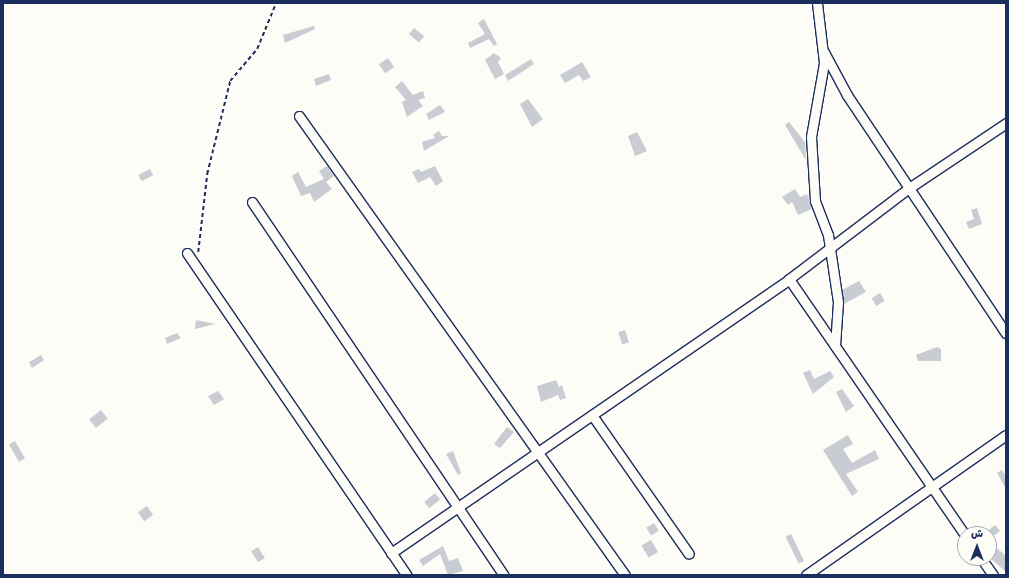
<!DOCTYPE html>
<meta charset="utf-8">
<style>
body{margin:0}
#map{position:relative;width:1009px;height:578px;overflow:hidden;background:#fdfcf7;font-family:Dekko,"Playpen Sans Arabic",sans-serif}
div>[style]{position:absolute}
.building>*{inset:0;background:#c9ccd3;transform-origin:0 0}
.path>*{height:1.5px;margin-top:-0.75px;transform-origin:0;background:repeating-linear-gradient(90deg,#1b2f5e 0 4px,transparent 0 7px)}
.roads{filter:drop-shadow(1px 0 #1b2f5e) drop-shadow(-1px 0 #1b2f5e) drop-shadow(0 1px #1b2f5e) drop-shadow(0 -1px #1b2f5e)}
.minor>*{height:9px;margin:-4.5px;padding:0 4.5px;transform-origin:4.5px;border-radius:4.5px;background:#fdfcf7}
span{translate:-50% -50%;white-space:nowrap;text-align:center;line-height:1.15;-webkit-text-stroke:3.5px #fdfcf7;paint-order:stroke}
.frame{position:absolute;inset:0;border:4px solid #1b2f5e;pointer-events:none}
.north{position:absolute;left:957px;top:526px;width:40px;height:40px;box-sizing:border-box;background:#fdfcf7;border:1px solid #a3aaba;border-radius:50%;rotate:0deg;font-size:11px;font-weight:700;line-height:16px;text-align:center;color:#1b2f5e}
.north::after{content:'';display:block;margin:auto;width:14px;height:18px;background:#1b2f5e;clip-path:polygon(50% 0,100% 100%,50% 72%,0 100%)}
</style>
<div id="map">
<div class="building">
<i style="clip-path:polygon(484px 19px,497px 44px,494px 46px,489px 39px,470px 48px,468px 43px,485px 34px,478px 23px)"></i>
<i style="clip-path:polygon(314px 26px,315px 29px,285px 43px,283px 35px)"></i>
<i style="left:414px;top:28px;width:13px;height:8px;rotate:39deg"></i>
<i style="clip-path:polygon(494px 53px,501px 58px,498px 62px,504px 74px,495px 79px,485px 60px)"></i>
<i style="left:388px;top:58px;width:11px;height:11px;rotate:56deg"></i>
<i style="clip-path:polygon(531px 59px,534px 64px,508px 81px,505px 75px)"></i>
<i style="clip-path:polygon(582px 62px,591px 77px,583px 81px,579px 75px,565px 83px,560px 75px)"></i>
<i style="clip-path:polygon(329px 74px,331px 80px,316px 86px,314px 79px)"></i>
<i style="clip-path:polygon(402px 81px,413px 95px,423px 91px,425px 98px,418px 100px,423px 106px,407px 117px,402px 102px,406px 100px,395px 87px)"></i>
<i style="clip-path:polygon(528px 99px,543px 119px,532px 127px,520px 104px)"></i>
<i style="clip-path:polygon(440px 105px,445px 112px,429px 120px,426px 114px)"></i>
<i style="clip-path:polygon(789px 122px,805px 142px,806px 160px,785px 125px)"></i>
<i style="clip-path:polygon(439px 131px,442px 136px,449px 136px,424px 151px,422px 142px,435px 138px,433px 135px)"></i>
<i style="clip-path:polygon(637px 132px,647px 151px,635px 156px,628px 136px)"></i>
<i style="clip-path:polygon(327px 166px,334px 176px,326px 182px,332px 189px,314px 202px,310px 193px,301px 196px,292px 176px,298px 172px,306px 187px,324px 179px,319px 171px)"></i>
<i style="clip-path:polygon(435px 166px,443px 181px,436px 186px,430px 177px,418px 183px,412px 172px,419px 169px,421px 172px)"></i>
<i style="left:150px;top:169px;width:7px;height:13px;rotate:63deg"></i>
<i style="clip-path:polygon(795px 189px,800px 197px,807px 194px,812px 209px,798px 215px,792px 202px,788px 205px,782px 197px)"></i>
<i style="clip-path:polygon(977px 208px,982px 224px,969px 229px,966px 222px,974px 219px,971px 210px)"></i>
<i style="clip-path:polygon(859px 281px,866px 292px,844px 304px,842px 290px)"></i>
<i style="left:880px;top:293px;width:9px;height:10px;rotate:58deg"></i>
<i style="clip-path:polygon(196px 320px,215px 324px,195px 329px)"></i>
<i style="left:625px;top:330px;width:13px;height:7px;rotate:72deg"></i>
<i style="clip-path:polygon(177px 333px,181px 338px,167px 344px,165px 338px)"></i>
<i style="clip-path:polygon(937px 347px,941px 349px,941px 361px,918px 361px,916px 355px)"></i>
<i style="clip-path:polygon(41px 355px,44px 360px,32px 368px,29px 362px)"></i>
<i style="clip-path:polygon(810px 370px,814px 379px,830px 371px,834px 377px,813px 394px,803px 373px)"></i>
<i style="clip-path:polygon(556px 380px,559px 387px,562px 385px,566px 398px,560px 400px,558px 395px,541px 402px,537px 386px)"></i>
<i style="clip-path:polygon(842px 389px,854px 406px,846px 412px,836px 392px)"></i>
<i style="clip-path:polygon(218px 391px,224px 399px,214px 405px,208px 396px)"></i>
<i style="left:101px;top:410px;width:11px;height:15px;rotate:52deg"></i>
<i style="clip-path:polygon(507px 427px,514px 432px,500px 448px,494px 444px)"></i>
<i style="clip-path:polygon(848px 435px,853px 444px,843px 449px,852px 463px,875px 450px,879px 459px,846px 474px,858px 492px,852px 496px,823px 450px)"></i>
<i style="left:15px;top:441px;width:20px;height:7px;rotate:60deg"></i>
<i style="clip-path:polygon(453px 451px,461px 473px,458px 475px,446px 454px)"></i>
<i style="clip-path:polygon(1002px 470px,1006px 476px,1006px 489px,997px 473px)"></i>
<i style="left:435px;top:493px;width:8px;height:14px;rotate:50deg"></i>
<i style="left:147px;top:506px;width:11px;height:11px;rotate:56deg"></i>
<i style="left:654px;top:523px;width:9px;height:9px;rotate:58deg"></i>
<i style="clip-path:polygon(995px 525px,1000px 531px,989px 539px,989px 530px)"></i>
<i style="left:791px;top:534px;width:30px;height:6px;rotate:64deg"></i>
<i style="left:651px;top:540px;width:14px;height:11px;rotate:60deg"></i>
<i style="clip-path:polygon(443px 546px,449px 561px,458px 558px,463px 571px,448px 575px,440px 554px,423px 566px,419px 560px)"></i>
<i style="left:258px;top:547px;width:13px;height:8px;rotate:58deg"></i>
<i style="clip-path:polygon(997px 548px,1006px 556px,1006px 572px,989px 557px)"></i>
</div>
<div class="path">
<i style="left:198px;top:252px;width:79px;rotate:-83.4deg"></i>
<i style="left:207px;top:174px;width:96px;rotate:-76.1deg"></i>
<i style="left:230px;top:81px;width:42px;rotate:-49.8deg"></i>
<i style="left:257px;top:49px;width:50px;rotate:-67.6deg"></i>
</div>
<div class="roads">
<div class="minor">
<i style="left:817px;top:3px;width:60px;rotate:83.3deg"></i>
<i style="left:824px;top:63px;width:75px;rotate:100deg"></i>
<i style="left:811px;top:137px;width:64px;rotate:86.4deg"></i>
<i style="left:815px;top:201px;width:36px;rotate:69deg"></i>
<i style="left:828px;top:235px;width:68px;rotate:81.5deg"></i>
<i style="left:838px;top:302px;width:44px;rotate:93.9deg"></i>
<i style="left:824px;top:52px;width:49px;rotate:61.9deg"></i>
<i style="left:847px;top:95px;width:286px;rotate:56.3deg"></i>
<i style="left:299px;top:116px;width:563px;rotate:54.62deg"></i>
<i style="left:252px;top:202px;width:450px;rotate:56deg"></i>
<i style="left:187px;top:253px;width:390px;rotate:55.7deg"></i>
<i style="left:789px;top:279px;width:311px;rotate:55.5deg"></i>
<i style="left:592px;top:415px;width:169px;rotate:55.1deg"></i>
<i style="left:391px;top:553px;width:483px;rotate:-34.5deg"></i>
<i style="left:789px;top:279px;width:151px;rotate:-37.2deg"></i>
<i style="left:909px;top:188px;width:117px;rotate:-33.8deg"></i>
<i style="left:981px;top:558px;width:21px;rotate:55deg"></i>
<i style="left:806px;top:575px;width:244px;rotate:-35deg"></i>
</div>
</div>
<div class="frame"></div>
<div class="north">ش</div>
</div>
